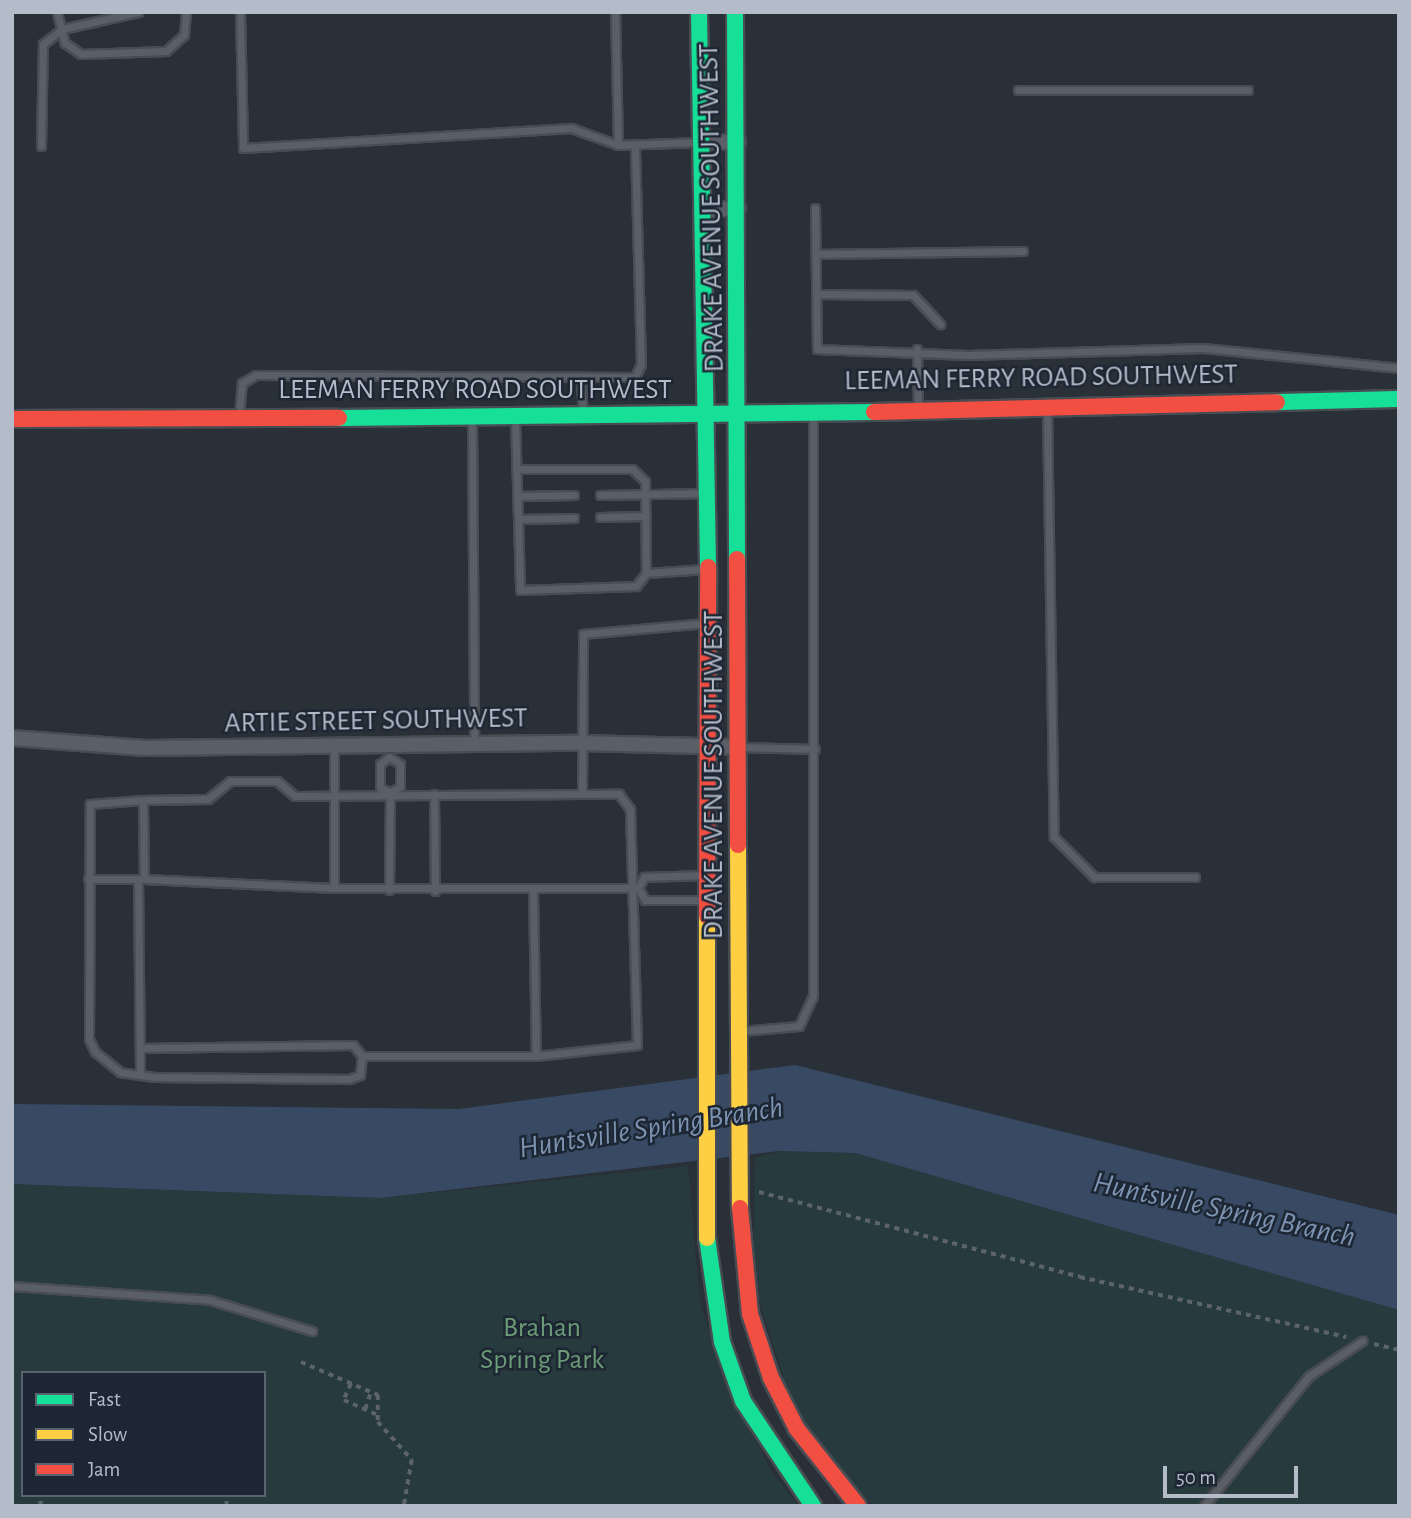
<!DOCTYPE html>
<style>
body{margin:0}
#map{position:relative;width:1411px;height:1518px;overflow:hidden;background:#2a3038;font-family:"Alegreya Sans",sans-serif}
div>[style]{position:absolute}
.green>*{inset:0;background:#273a3e}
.water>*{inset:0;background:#384963}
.path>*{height:3.5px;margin-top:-1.75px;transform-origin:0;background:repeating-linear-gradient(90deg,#5d636a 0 5px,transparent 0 10px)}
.roads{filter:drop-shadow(2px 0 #484c53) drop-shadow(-2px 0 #484c53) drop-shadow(0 2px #484c53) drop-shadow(0 -2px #484c53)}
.lane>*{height:7px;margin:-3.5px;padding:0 3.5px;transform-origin:3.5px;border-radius:3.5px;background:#5a5e66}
.street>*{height:14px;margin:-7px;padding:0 7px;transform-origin:7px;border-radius:7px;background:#5a5e66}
.fast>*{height:16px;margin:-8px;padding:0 8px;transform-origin:8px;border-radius:8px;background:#16e098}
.slow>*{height:16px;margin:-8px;padding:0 8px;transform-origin:8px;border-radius:8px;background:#ffcf43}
.jam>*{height:16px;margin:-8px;padding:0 8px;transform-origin:8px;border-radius:8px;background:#f24e42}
span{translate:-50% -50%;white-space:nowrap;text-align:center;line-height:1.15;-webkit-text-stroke:5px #1d2633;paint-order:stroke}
.street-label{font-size:28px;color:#b4bcc9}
.park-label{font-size:28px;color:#6b9a76}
.water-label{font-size:30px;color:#7c92b1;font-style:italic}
.frame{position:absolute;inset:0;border:14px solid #b4bcc9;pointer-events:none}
.legend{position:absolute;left:21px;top:1371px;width:245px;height:126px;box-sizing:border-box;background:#1d2633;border:2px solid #59626f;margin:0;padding:9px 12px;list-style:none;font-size:21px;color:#b4bcc9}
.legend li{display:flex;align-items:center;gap:14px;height:35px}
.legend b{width:35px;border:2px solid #59626f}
.scale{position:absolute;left:1163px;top:1466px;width:135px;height:32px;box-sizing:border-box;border:4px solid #b4bcc9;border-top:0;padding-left:9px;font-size:21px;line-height:24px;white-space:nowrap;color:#b4bcc9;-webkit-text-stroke:5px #1d2633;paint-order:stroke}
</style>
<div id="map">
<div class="green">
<i style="clip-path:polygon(779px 1151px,855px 1153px,1399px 1310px,1399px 1506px,873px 1506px,829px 1458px,791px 1401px,753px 1282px,755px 1158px)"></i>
<i style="clip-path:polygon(evenodd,688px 1166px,700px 1303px,726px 1385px,772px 1472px,799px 1506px,12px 1506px,12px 1184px,380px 1198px,688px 1166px,23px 1373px,264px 1373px,264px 1495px,23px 1495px,23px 1373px)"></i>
</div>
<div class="water">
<i style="clip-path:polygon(795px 1065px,1399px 1215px,1399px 1310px,855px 1153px,779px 1151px,380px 1198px,12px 1184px,12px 1104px,459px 1109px)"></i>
</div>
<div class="path">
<i style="left:759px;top:1192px;width:332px;rotate:14.8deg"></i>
<i style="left:1080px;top:1277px;width:273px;rotate:12.7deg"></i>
<i style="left:1374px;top:1344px;width:26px;rotate:13deg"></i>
<i style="left:301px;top:1362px;width:84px;rotate:23.2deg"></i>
<i style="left:378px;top:1395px;width:27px;rotate:90deg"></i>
<i style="left:378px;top:1422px;width:51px;rotate:48.2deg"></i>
<i style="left:412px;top:1460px;width:47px;rotate:99.9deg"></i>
<i style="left:351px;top:1384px;width:17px;rotate:114deg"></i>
<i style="left:344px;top:1400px;width:37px;rotate:24deg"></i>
<i style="left:365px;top:1409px;width:18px;rotate:-71deg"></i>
<i style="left:40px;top:1506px;width:11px;rotate:-85deg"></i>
<i style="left:226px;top:1506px;width:11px;rotate:-85deg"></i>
</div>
<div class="roads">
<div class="lane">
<i style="left:57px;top:12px;width:32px;rotate:76deg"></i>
<i style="left:65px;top:43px;width:19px;rotate:35deg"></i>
<i style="left:81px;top:54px;width:85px;rotate:-2deg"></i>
<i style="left:166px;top:51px;width:24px;rotate:-42deg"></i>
<i style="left:184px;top:35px;width:23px;rotate:-85deg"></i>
<i style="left:240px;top:12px;width:136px;rotate:88.7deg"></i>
<i style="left:243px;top:148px;width:329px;rotate:-3.5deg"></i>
<i style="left:571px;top:128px;width:50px;rotate:19.9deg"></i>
<i style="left:618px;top:145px;width:84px;rotate:-2deg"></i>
<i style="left:615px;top:12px;width:133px;rotate:88.7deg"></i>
<i style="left:1018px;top:90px;width:230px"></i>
<i style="left:41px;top:146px;width:102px;rotate:-88.9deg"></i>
<i style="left:43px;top:44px;width:24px;rotate:-38deg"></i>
<i style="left:62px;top:29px;width:78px;rotate:-12.6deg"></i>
<i style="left:815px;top:208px;width:141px;rotate:89.2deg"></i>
<i style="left:817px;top:349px;width:151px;rotate:2.3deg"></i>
<i style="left:968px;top:355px;width:235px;rotate:-1.7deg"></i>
<i style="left:1203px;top:348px;width:197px;rotate:5.8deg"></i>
<i style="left:815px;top:254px;width:208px;rotate:-0.8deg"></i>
<i style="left:816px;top:294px;width:97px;rotate:0.6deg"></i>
<i style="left:913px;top:295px;width:40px;rotate:47deg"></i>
<i style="left:917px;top:349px;width:59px;rotate:89deg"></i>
<i style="left:581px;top:380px;width:36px;rotate:87deg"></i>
<i style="left:1047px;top:408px;width:429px;rotate:89.1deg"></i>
<i style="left:1054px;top:837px;width:57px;rotate:45deg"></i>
<i style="left:1094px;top:877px;width:101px"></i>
<i style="left:239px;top:416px;width:33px;rotate:-85deg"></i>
<i style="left:242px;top:383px;width:16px;rotate:-30deg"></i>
<i style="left:256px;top:375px;width:379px;rotate:0.3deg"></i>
<i style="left:635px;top:377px;width:14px;rotate:-65deg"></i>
<i style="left:641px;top:364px;width:220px;rotate:-91.6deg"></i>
<i style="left:515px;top:418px;width:172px;rotate:88.3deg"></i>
<i style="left:520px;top:590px;width:116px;rotate:-2deg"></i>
<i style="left:636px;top:586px;width:16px;rotate:-52deg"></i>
<i style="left:646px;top:573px;width:60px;rotate:-3.8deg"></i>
<i style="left:472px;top:419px;width:325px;rotate:89.6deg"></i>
<i style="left:516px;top:469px;width:116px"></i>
<i style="left:632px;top:469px;width:18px;rotate:43deg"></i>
<i style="left:645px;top:481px;width:92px;rotate:89.4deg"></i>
<i style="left:600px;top:495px;width:107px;rotate:-1.1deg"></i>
<i style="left:517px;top:496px;width:57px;rotate:-1deg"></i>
<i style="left:600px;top:517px;width:46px;rotate:-1.2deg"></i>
<i style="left:518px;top:519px;width:56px;rotate:-1deg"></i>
<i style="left:334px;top:746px;width:142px;rotate:90deg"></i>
<i style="left:334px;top:888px;width:304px"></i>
<i style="left:740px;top:747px;width:75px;rotate:1.5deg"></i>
<i style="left:389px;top:757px;width:13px;rotate:32deg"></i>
<i style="left:400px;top:764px;width:23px;rotate:90deg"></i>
<i style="left:400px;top:787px;width:11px;rotate:153deg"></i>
<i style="left:389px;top:757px;width:11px;rotate:142deg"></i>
<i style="left:380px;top:764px;width:24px;rotate:90deg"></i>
<i style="left:380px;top:788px;width:11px;rotate:22deg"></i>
<i style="left:582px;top:792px;width:158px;rotate:-89.6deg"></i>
<i style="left:583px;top:634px;width:123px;rotate:-5.1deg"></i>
<i style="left:434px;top:794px;width:97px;rotate:89.4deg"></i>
<i style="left:143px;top:800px;width:65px;rotate:-0.9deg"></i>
<i style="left:208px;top:799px;width:28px;rotate:-39deg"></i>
<i style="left:230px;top:781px;width:47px"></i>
<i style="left:277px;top:781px;width:23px;rotate:40deg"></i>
<i style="left:295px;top:796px;width:324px;rotate:-0.4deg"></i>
<i style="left:619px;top:794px;width:19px;rotate:54deg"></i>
<i style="left:630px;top:809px;width:236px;rotate:88.3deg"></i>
<i style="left:637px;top:1045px;width:102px;rotate:173.8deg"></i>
<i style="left:536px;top:1056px;width:174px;rotate:180deg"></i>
<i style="left:362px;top:1056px;width:19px;rotate:96deg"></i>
<i style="left:360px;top:1075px;width:12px;rotate:160deg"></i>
<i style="left:349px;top:1079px;width:195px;rotate:-179.4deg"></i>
<i style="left:154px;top:1077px;width:34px;rotate:-172deg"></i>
<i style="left:120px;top:1072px;width:32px;rotate:-141deg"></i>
<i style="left:95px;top:1052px;width:14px;rotate:-115deg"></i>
<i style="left:89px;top:1039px;width:235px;rotate:-89.8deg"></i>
<i style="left:90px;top:804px;width:53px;rotate:-4.3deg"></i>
<i style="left:143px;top:800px;width:79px;rotate:89.3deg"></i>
<i style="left:144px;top:879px;width:190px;rotate:2.7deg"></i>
<i style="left:88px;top:879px;width:52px"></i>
<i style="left:138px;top:879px;width:196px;rotate:89.4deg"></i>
<i style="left:638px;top:888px;width:14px;rotate:60deg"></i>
<i style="left:645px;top:900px;width:59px"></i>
<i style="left:638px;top:888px;width:13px;rotate:-61deg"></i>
<i style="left:644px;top:877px;width:60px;rotate:-1.9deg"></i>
<i style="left:389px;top:890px;width:97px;rotate:-89.4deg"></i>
<i style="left:533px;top:890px;width:166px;rotate:89deg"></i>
<i style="left:741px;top:1031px;width:58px;rotate:-4.9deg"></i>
<i style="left:799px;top:1026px;width:33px;rotate:-65deg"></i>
<i style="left:813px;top:996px;width:582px;rotate:-90deg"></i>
<i style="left:140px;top:1048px;width:213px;rotate:-0.8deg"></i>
<i style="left:353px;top:1045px;width:14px;rotate:51deg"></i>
<i style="left:12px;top:1286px;width:198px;rotate:4deg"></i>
<i style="left:210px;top:1300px;width:107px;rotate:16.9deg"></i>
<i style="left:1204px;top:1506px;width:167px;rotate:-51.1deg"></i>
<i style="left:1309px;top:1376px;width:64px;rotate:-33.4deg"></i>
</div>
<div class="street">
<i style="left:702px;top:142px;width:36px"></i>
<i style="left:704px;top:210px;width:34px;rotate:-3deg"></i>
<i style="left:12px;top:738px;width:133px;rotate:4.3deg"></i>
<i style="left:145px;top:748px;width:436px;rotate:-0.7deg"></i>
<i style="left:581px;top:743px;width:159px;rotate:1.4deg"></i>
</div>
<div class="fast">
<i style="left:699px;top:12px;width:555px;rotate:89.07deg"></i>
<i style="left:735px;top:12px;width:547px;rotate:89.79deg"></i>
<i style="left:1277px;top:402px;width:122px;rotate:-1.4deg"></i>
<i style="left:339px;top:418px;width:535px;rotate:-0.64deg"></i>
<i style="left:707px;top:1238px;width:105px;rotate:81.8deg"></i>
<i style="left:722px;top:1342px;width:63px;rotate:70.4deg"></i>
<i style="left:743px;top:1401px;width:126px;rotate:56.3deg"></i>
</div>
<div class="slow">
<i style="left:738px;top:845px;width:363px;rotate:89.7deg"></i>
<i style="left:707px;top:1238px;width:322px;rotate:-90deg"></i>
</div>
<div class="jam">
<i style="left:874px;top:412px;width:403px;rotate:-1.4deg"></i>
<i style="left:12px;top:419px;width:327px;rotate:-0.2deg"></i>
<i style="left:737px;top:559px;width:286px;rotate:89.8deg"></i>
<i style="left:707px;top:916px;width:349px;rotate:-89.8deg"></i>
<i style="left:740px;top:1208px;width:106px;rotate:84.6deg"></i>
<i style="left:750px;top:1314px;width:67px;rotate:71.8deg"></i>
<i style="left:771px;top:1378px;width:57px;rotate:63deg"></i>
<i style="left:797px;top:1429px;width:98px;rotate:51.6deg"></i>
</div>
</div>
<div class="street-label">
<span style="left:712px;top:208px;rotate:-91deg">DRAKE AVENUE SOUTHWEST</span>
<span style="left:1041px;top:378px;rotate:-1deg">LEEMAN FERRY ROAD SOUTHWEST</span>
<span style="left:475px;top:390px">LEEMAN FERRY ROAD SOUTHWEST</span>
<span style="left:376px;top:721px;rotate:-1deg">ARTIE STREET SOUTHWEST</span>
<span style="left:714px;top:775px;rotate:-90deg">DRAKE AVENUE SOUTHWEST</span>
</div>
<div class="park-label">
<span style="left:542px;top:1344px">Brahan<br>Spring Park</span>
</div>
<div class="water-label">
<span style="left:651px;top:1128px;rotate:-9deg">Huntsville Spring Branch</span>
<span style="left:1224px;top:1210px;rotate:12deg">Huntsville Spring Branch</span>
</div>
<div class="frame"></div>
<ul class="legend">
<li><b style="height:9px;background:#16e098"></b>Fast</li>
<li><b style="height:9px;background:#ffcf43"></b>Slow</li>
<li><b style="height:9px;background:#f24e42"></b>Jam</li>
</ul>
<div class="scale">50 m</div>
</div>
